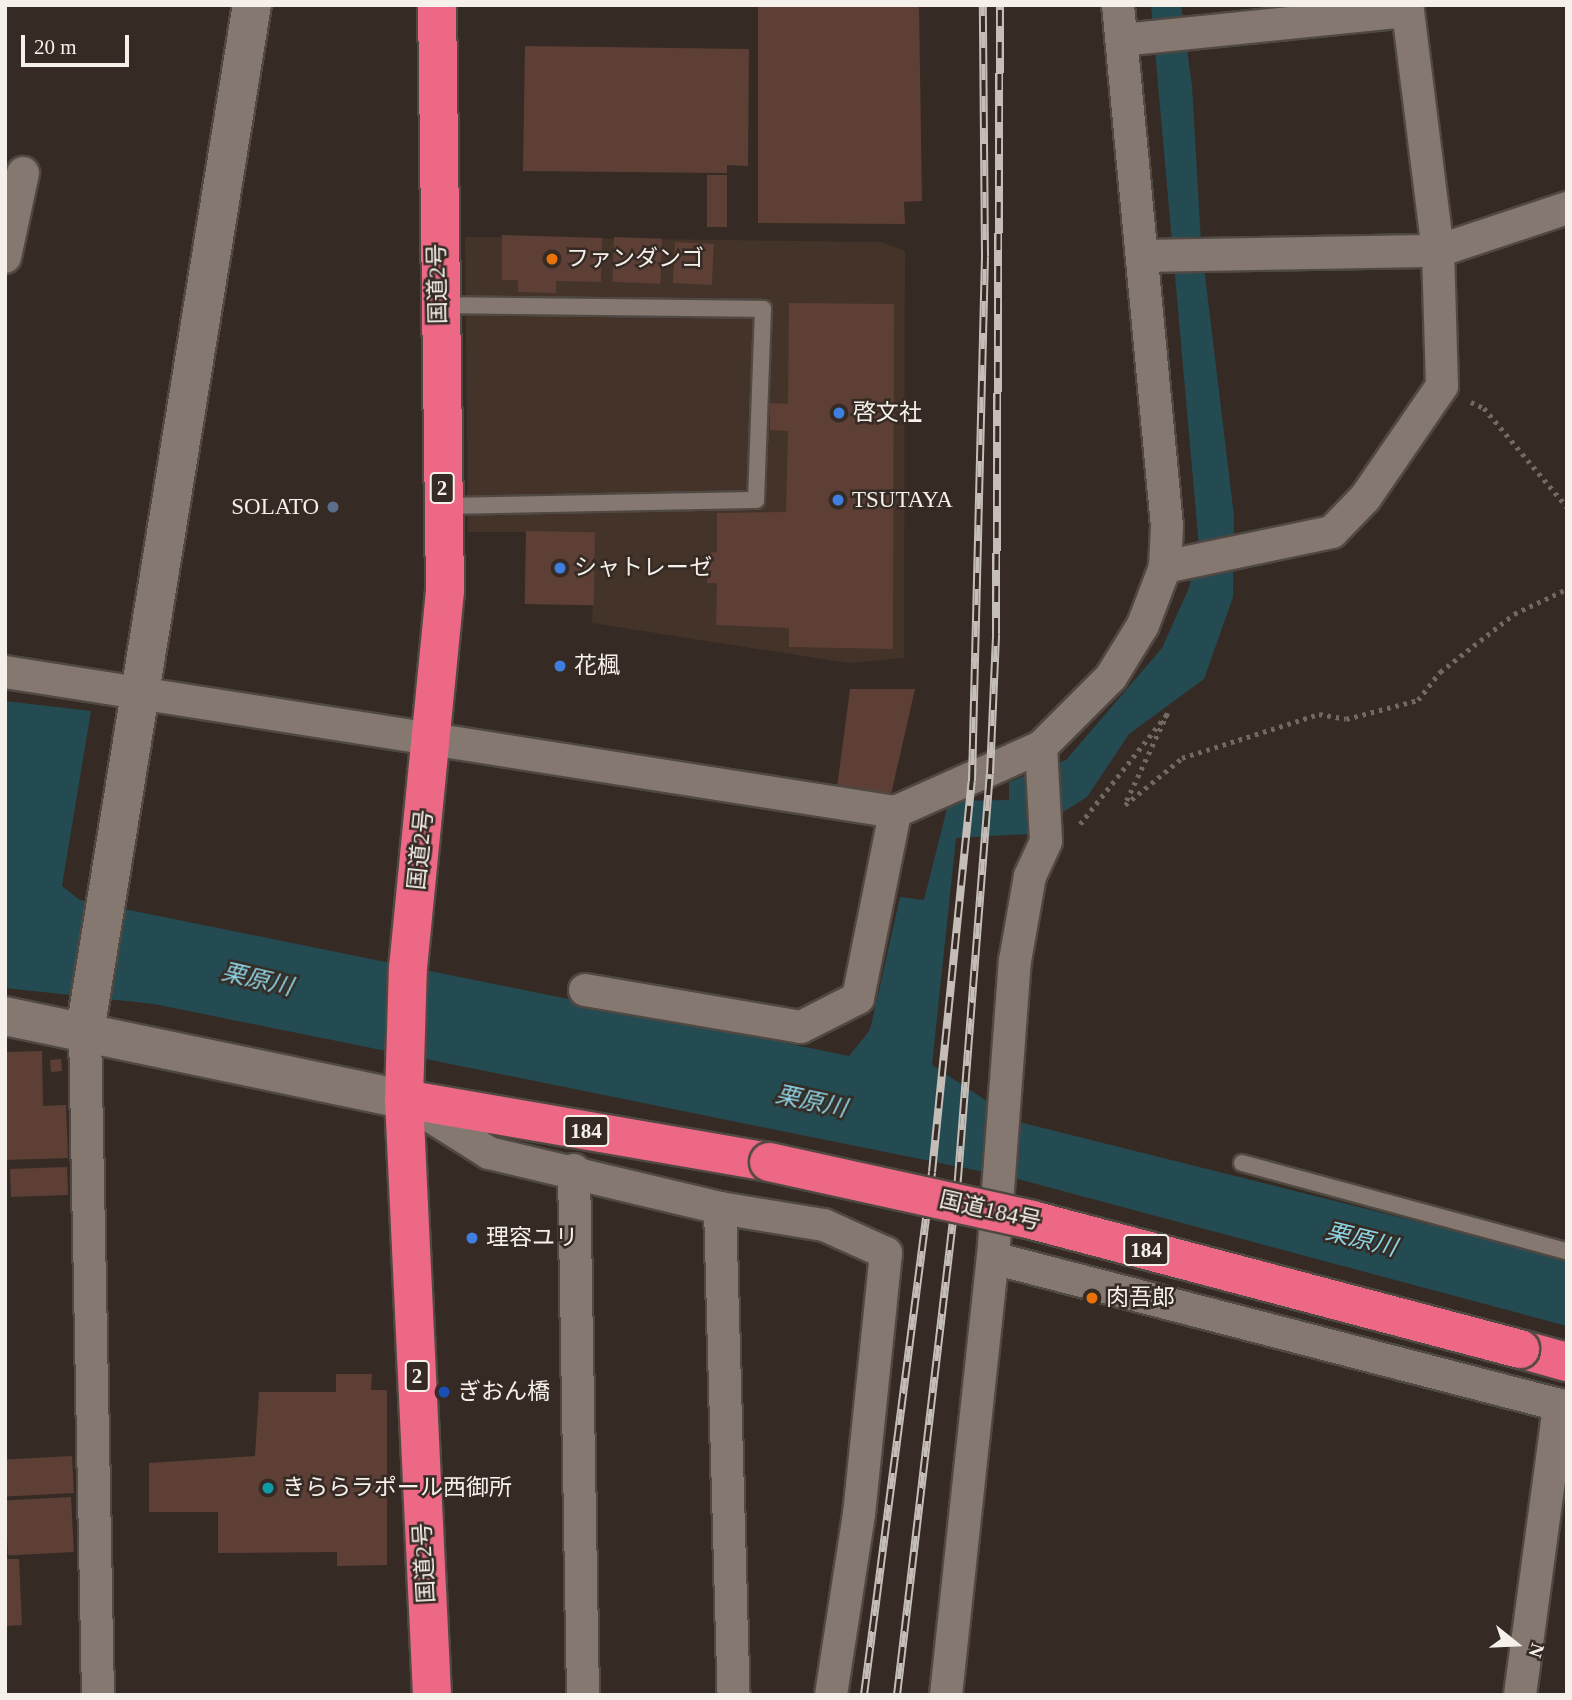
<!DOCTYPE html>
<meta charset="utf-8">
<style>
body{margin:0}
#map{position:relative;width:1572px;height:1700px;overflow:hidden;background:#352b24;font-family:"Times New Roman","Noto Sans JP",serif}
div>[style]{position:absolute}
.built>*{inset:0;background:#433329}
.water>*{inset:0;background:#244a52}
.building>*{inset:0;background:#5d3f36;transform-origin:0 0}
.path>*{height:4.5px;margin-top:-2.25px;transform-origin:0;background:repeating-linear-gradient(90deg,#726963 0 3.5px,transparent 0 8.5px)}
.roads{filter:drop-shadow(2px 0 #504842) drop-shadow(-2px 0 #504842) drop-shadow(0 2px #504842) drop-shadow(0 -2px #504842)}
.lane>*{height:16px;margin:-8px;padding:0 8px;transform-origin:8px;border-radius:8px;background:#847870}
.street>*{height:32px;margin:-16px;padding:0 16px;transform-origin:16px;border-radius:16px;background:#847870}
.secondary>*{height:38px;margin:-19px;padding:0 19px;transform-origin:19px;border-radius:19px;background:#847870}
.highway>*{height:38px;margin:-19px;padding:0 19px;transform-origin:19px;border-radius:19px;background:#ec6885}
.rail>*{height:8px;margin-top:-4px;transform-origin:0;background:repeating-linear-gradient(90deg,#352b24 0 16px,#c5beb8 0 32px);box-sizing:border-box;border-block:2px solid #c5beb8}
.bridges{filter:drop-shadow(2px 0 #504842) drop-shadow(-2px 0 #504842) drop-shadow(0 2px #504842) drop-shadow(0 -2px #504842)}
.highway-bridge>*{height:38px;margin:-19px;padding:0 19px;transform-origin:19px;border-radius:19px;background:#ec6885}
.dots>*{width:19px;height:19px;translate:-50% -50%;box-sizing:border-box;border:4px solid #352b24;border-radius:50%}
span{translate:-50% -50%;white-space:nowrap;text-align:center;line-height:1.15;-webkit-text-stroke:5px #352b24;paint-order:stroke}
.shield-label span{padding:2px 5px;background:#352b24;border:2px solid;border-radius:5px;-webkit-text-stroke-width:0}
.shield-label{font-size:21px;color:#f6f0eb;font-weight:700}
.poi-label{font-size:23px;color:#f6f0eb}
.left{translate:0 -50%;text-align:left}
.right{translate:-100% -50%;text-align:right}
.street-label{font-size:23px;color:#f6f0eb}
.water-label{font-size:24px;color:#8bd2e3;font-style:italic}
.frame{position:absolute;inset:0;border:7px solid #f6f0eb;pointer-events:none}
.north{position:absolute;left:1481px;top:1609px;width:70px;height:70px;-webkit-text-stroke:5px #352b24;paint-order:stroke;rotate:108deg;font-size:19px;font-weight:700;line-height:28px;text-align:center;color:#f6f0eb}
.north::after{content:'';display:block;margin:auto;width:24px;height:32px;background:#f6f0eb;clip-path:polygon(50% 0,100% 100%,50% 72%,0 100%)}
.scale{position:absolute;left:21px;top:35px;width:108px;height:32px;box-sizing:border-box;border:4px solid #f6f0eb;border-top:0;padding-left:9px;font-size:21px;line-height:24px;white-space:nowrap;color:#f6f0eb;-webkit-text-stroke:5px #352b24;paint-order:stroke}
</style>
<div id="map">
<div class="built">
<i style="clip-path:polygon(465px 237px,881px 242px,905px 251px,904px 658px,848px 663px,592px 623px,595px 532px,468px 532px)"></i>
</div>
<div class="water">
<i style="clip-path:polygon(1151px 5px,1181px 5px,1192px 86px,1201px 242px,1234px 516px,1233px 597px,1204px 679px,1129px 734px,1087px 797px,1028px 834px,956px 838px,932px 1065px,1019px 1122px,1567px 1259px,1567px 1326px,1014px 1178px,154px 1004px,5px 988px,5px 701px,91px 711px,62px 886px,80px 900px,849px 1056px,870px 1030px,900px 897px,924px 900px,949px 801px,1009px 800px,1009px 782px,1066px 760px,1162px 648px,1189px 588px,1199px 547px)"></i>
</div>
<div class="building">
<i style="clip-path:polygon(758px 5px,919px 5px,922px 201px,904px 202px,905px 224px,758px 223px)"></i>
<i style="clip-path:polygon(525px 46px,749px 49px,748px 166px,727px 165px,727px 173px,523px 171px)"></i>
<i style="left:707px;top:175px;width:20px;height:52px"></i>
<i style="clip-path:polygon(502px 235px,602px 238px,601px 282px,556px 281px,556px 293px,518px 292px,518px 280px,502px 280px)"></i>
<i style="left:614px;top:237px;width:48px;height:45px;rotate:2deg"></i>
<i style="left:675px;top:242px;width:39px;height:41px;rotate:3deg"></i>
<i style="clip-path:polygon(789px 303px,894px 304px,893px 649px,789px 647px,789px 628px,716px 625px,717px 583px,707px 583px,708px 553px,717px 552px,717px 513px,786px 512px,788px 431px,770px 430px,770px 403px,788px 404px)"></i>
<i style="left:526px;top:531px;width:69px;height:73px;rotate:1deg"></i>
<i style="clip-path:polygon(850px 689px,915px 689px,890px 799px,836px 795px)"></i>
<i style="clip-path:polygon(42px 1051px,43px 1106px,66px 1105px,68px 1158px,5px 1160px,5px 1052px)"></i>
<i style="left:61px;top:1059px;width:12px;height:11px;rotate:85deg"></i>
<i style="left:67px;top:1167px;width:28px;height:57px;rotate:88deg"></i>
<i style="clip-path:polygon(336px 1374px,372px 1374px,371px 1390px,387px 1390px,387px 1565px,337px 1566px,337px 1552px,218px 1553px,218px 1512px,149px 1512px,149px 1463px,255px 1456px,259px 1392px,336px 1392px)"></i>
<i style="left:72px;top:1456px;width:37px;height:67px;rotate:87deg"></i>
<i style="left:71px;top:1497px;width:55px;height:66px;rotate:87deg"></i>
<i style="clip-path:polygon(5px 1559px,19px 1559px,22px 1625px,5px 1626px)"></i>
</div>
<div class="path">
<i style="left:1471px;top:402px;width:14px;rotate:25deg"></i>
<i style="left:1484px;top:408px;width:129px;rotate:50deg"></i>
<i style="left:1080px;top:824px;width:142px;rotate:-51.6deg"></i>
<i style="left:1168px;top:713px;width:102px;rotate:115.1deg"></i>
<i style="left:1125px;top:805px;width:74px;rotate:-39.5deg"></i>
<i style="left:1182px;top:758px;width:144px;rotate:-17.8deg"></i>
<i style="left:1319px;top:714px;width:27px;rotate:10deg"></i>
<i style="left:1346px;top:719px;width:74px;rotate:-14.8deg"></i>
<i style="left:1418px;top:700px;width:36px;rotate:-52deg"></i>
<i style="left:1440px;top:672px;width:94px;rotate:-38.1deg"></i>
<i style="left:1514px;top:614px;width:59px;rotate:-25.3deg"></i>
</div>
<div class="roads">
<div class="lane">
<i style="left:440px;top:305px;width:323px;rotate:0.7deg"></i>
<i style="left:763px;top:309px;width:191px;rotate:92.1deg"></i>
<i style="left:756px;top:500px;width:313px;rotate:178.9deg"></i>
<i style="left:1242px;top:1163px;width:337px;rotate:15.2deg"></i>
</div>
<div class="street">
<i style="left:1122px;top:40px;width:287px;rotate:-5.8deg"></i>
<i style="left:1408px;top:11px;width:242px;rotate:82.9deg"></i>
<i style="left:1438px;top:251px;width:135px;rotate:88.3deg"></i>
<i style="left:1442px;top:386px;width:136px;rotate:124.5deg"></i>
<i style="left:1365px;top:498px;width:47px;rotate:134.1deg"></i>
<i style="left:1332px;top:532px;width:171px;rotate:168.2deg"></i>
<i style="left:1144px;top:256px;width:294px;rotate:-1deg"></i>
<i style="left:1438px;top:251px;width:136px;rotate:-18.4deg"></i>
<i style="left:5px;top:257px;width:86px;rotate:-77.9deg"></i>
<i style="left:5px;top:672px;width:901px;rotate:8.94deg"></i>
<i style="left:895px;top:812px;width:160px;rotate:-24deg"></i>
<i style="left:585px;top:990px;width:219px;rotate:9.7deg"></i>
<i style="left:801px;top:1027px;width:64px;rotate:-27deg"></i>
<i style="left:858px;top:998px;width:190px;rotate:-78.7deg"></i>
<i style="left:85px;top:1031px;width:664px;rotate:88.88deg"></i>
<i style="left:411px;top:1104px;width:92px;rotate:32.1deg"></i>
<i style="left:489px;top:1153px;width:237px;rotate:13.4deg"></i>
<i style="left:720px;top:1208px;width:105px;rotate:9.3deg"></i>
<i style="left:824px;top:1225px;width:68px;rotate:24.3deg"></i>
<i style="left:886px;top:1253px;width:262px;rotate:95.9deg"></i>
<i style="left:859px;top:1514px;width:183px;rotate:98.8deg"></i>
<i style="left:574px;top:1170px;width:525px;rotate:89.02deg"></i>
<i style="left:720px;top:1208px;width:487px;rotate:88.4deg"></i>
<i style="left:993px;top:1258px;width:593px;rotate:14.55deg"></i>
<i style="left:946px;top:1695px;width:440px;rotate:-83.9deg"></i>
<i style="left:993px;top:1258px;width:298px;rotate:-85.8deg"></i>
<i style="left:1015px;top:961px;width:86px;rotate:-80deg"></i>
<i style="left:1030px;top:876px;width:38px;rotate:-65deg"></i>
<i style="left:1046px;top:841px;width:94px;rotate:-93deg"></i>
<i style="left:1041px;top:747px;width:99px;rotate:-45deg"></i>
<i style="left:1111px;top:677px;width:61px;rotate:-58.4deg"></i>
<i style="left:1143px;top:625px;width:62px;rotate:-69.2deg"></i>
<i style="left:1165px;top:567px;width:41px;rotate:-87.2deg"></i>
<i style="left:1167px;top:526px;width:523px;rotate:-95.37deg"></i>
<i style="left:1520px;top:1695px;width:293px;rotate:-82.3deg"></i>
</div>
<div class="secondary">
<i style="left:5px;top:1016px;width:408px;rotate:11.8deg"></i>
<i style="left:85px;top:1031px;width:1040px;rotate:-80.76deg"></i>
</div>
<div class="highway">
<i style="left:404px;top:1099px;width:370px;rotate:9.8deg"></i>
<i style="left:1520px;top:1349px;width:49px;rotate:15.5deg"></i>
<i style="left:432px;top:1695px;width:597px;rotate:-92.69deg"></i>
<i style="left:404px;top:1099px;width:131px;rotate:-88.3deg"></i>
<i style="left:408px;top:968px;width:379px;rotate:-84.4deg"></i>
<i style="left:445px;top:591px;width:586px;rotate:-90.78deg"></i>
</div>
</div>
<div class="rail">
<i style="left:864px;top:1695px;width:527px;rotate:-82.59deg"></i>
<i style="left:932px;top:1172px;width:393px;rotate:-84.2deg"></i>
<i style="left:972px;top:781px;width:525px;rotate:-88.58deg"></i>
<i style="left:985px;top:256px;width:251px;rotate:-90.5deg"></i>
<i style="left:897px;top:1695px;width:521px;rotate:-83.27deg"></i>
<i style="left:958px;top:1178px;width:405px;rotate:-85.5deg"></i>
<i style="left:990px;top:774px;width:140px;rotate:-87.5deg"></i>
<i style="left:996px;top:634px;width:629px;rotate:-89.64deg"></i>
</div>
<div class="bridges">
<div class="highway-bridge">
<i style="left:769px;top:1162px;width:269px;rotate:12.4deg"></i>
<i style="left:1032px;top:1220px;width:505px;rotate:14.81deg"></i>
</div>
</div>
<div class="dots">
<i style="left:552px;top:259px;background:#e8710a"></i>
<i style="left:839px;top:413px;background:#3f7fe0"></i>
<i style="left:838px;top:500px;background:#3f7fe0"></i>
<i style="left:333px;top:507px;background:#5c6f8a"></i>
<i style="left:560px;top:568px;background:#3f7fe0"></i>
<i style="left:560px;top:666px;background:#3f7fe0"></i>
<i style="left:472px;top:1238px;background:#3f7fe0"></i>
<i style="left:1092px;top:1298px;background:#e8710a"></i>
<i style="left:444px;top:1392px;background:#1a4fb4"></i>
<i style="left:268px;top:1488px;background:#0f9aa8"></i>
</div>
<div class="shield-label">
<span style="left:442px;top:488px">2</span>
<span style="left:586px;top:1131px">184</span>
<span style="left:1146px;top:1250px">184</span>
<span style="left:417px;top:1376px">2</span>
</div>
<div class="poi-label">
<span class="left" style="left:566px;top:259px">ファンダンゴ</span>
<span class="left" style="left:853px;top:413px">啓文社</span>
<span class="left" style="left:852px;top:500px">TSUTAYA</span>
<span class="right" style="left:319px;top:507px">SOLATO</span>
<span class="left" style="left:574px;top:568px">シャトレーゼ</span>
<span class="left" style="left:574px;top:666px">花楓</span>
<span class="left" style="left:486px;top:1238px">理容ユリ</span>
<span class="left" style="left:1106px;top:1298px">肉吾郎</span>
<span class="left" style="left:458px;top:1392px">ぎおん橋</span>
<span class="left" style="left:282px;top:1488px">きららラポール西御所</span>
</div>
<div class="street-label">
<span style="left:438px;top:284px;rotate:-91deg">国道2号</span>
<span style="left:421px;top:850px;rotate:-84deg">国道2号</span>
<span style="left:990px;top:1211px;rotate:13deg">国道184号</span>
<span style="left:425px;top:1563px;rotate:-93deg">国道2号</span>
</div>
<div class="water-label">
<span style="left:257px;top:980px;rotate:13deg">栗原川</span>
<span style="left:811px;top:1102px;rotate:12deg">栗原川</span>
<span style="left:1361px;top:1240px;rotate:14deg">栗原川</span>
</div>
<div class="frame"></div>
<div class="north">N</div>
<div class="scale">20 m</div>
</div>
